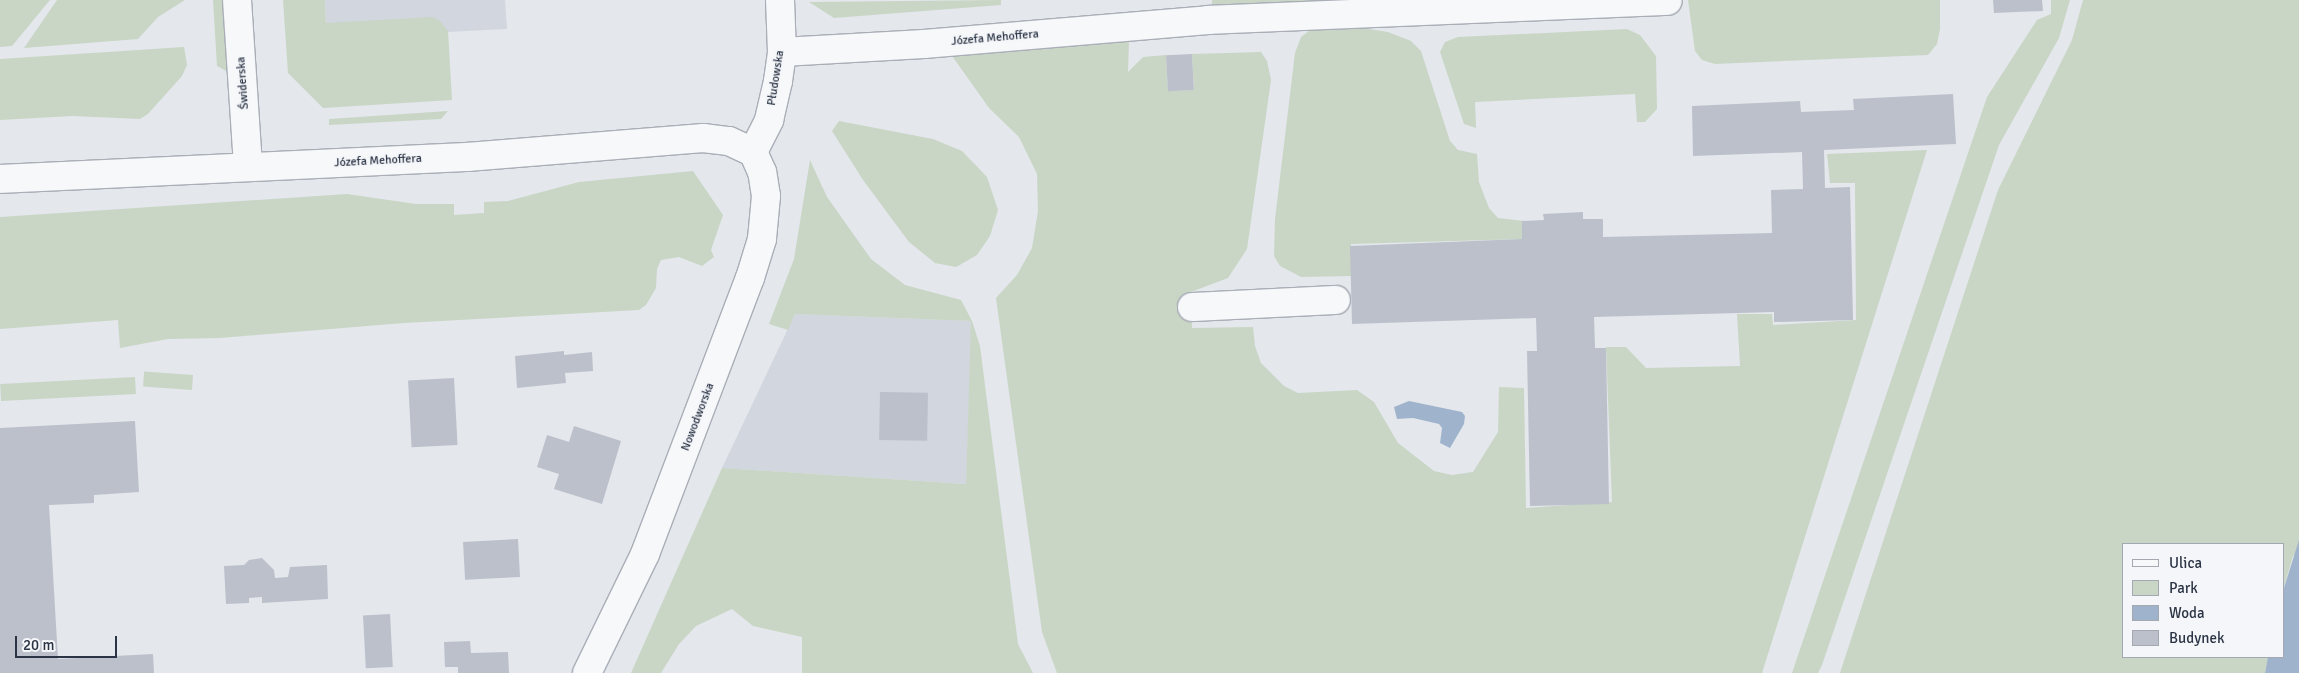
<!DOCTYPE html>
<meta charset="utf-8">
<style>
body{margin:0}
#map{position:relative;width:2299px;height:673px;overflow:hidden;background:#e4e7ec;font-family:Signika,sans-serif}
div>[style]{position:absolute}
.built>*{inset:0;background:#d2d6de}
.green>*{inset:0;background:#c9d6c5;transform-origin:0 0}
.water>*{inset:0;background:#9fb4cc}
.building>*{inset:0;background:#bbc0ca;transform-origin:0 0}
.roads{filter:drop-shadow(1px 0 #a9aeb7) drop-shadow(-1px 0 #a9aeb7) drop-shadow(0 1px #a9aeb7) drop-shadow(0 -1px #a9aeb7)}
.minor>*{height:28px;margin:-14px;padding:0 14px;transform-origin:14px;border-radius:14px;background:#f7f8fa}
span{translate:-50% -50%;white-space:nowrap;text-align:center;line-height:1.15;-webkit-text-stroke:4px #f4f6f9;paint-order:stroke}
.street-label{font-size:12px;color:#2b3445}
.legend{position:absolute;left:2122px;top:543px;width:162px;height:115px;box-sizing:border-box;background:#f4f6f9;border:1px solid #a4a8b1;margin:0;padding:6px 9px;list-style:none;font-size:15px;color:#2b3445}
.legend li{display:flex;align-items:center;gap:10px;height:25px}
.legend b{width:25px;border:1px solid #a4a8b1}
.scale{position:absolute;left:15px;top:636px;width:102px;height:22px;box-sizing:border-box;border:2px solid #2b3445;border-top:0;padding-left:6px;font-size:15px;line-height:18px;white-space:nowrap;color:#2b3445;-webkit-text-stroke:4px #f4f6f9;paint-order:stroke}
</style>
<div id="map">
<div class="built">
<i style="clip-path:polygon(325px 0,505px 0,507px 29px,327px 38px)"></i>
<i style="clip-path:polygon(795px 314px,972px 321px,966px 484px,722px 468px)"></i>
</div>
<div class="green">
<i style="clip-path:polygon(0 0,50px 0,12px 46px,0 47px)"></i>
<i style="clip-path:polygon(57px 0,185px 0,158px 17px,138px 39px,24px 48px)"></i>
<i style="clip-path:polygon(213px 0,226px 0,230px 73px,217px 66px)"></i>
<i style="clip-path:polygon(283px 0,325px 0,326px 23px,432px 17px,440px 21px,448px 31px,452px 100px,323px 108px,288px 73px)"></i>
<i style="clip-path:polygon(1001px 0,1001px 5px,834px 18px,809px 2px)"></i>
<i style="clip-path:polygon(1212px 0,1320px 0,1212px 10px)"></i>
<i style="clip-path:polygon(1688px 0,1940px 0,1940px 29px,1937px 44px,1928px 55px,1715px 64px,1702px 60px,1695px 51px)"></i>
<i style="clip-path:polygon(2051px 0,2070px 0,2059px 38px,1999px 145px,1822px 665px,1818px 673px,1792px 673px,1987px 97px,2037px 20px,2051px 14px)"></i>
<i style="clip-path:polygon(2083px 0,2299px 0,2299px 551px,2293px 556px,2283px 591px,2283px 544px,2123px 544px,2123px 657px,2268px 657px,2265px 673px,1840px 673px,1998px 190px,2072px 40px)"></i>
<i style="clip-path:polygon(1362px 28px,1388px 32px,1411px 41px,1421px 51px,1450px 141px,1458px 150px,1477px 154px,1479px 182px,1489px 208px,1498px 218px,1524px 221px,1524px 239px,1351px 244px,1352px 276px,1301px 277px,1280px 266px,1274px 256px,1275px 219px,1295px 53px,1301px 37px,1309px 31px)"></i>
<i style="clip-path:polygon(1627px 29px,1640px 35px,1656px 56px,1657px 109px,1645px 122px,1637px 122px,1635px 94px,1475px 102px,1476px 128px,1464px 124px,1440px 52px,1445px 42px,1458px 37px)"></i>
<i style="clip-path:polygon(1129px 41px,1128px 72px,1143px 57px,1166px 55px,1168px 91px,1194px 90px,1192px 54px,1261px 52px,1267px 61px,1271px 80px,1247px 249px,1228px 278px,1191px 292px,1192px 328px,1253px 327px,1255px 346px,1261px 363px,1284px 386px,1298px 393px,1357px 390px,1374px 402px,1398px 443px,1434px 471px,1452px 475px,1473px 472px,1498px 432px,1499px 387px,1524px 388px,1526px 508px,1612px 502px,1606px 347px,1626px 347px,1646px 368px,1740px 366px,1737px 314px,1772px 314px,1773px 325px,1856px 320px,1855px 183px,1830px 183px,1827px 154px,1927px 150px,1762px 673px,1057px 673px,1042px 632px,996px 298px,1017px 275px,1032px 248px,1038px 211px,1037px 174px,1019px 137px,989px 108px,950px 53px)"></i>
<i style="clip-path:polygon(184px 47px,187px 65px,182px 76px,148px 114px,140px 119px,72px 116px,0 120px,0 59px)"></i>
<i style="clip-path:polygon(448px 111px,441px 119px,329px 125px,329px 119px)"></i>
<i style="clip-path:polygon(839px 121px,933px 139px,962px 151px,987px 177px,998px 210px,990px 236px,977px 255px,956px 267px,935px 263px,909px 242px,863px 180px,832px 131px)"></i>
<i style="clip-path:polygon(810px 160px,827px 197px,871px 259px,905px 285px,961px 300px,972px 321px,980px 346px,1018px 644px,1033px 673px,802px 673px,802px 637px,753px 626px,732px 609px,696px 626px,679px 644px,661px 673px,631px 673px,722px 468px,966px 484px,971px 321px,795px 314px,788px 330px,769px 324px,794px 259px)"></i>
<i style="clip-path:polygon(693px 171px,723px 215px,711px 250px,714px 257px,702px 266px,679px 257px,661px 260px,657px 269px,656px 288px,646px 305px,639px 310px,404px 323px,220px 338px,168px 339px,120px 348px,118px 320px,0 329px,0 217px,347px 194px,416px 204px,454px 204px,454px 215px,484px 213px,484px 202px,508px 201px,579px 182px)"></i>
<i style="left:193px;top:375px;width:15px;height:49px;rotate:94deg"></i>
<i style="left:135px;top:377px;width:17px;height:135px;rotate:87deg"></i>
</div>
<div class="water">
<i style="clip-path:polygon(1409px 401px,1462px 412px,1465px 416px,1464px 424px,1450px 448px,1440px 443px,1442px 428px,1439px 424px,1413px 418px,1397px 419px,1394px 407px)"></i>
<i style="clip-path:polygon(2299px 540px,2299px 673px,2265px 673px,2268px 657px,2283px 657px,2283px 591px)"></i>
</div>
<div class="building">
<i style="clip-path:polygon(1993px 0,2042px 0,2043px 11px,1994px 13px)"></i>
<i style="left:1192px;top:54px;width:36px;height:26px;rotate:87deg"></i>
<i style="clip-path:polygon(1953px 94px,1956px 144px,1824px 150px,1825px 188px,1850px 187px,1853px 320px,1774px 322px,1774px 312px,1594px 317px,1595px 348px,1606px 348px,1609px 504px,1530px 506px,1527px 351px,1537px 351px,1536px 318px,1352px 324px,1350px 246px,1522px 239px,1522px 221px,1544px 220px,1543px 214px,1583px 212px,1583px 219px,1603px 219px,1603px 237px,1772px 233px,1771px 190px,1803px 189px,1802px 152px,1693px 156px,1692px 106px,1800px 101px,1801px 112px,1854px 110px,1853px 99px)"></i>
<i style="clip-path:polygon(564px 351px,564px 355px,592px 352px,593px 371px,565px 373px,566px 383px,517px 388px,515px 356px)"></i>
<i style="left:454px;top:378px;width:67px;height:46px;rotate:87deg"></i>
<i style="left:880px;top:392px;width:48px;height:48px;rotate:1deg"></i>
<i style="clip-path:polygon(135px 421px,139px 492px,94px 495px,94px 503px,49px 505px,58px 659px,153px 654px,154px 673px,0 673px,0 428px)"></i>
<i style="clip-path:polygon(574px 426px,621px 441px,602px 504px,554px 489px,559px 474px,537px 467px,547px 435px,569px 442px)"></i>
<i style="left:518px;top:539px;width:38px;height:55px;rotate:87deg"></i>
<i style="clip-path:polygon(262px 558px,274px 570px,275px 578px,288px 577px,290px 567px,327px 565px,328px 599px,262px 603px,262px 597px,249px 598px,249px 603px,226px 604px,224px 566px,244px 565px,249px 560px)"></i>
<i style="left:390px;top:614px;width:53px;height:27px;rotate:87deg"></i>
<i style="clip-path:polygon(470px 641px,471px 653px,508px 652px,509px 673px,458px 673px,458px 667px,445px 667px,444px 642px)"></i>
</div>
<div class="roads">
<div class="minor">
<i style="left:237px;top:0;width:167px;rotate:86.2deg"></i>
<i style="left:782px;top:52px;width:142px;rotate:-3.2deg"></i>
<i style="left:924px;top:44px;width:285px;rotate:-4.8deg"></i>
<i style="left:1208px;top:20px;width:460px;rotate:-2.4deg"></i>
<i style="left:753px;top:152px;width:36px;rotate:-63deg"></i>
<i style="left:769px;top:120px;width:40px;rotate:-77deg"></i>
<i style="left:778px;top:81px;width:29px;rotate:-82deg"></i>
<i style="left:782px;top:52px;width:52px;rotate:-92.2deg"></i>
<i style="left:0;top:179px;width:468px;rotate:-2.7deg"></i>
<i style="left:467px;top:157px;width:237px;rotate:-4.6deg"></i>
<i style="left:703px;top:138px;width:26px;rotate:7deg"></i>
<i style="left:729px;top:141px;width:26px;rotate:25deg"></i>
<i style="left:1192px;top:307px;width:144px;rotate:-2.8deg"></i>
<i style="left:587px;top:673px;width:132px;rotate:-64deg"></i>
<i style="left:645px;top:554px;width:295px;rotate:-69.2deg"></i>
<i style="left:750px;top:278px;width:41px;rotate:-72.9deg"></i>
<i style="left:762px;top:239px;width:43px;rotate:-84.7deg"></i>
<i style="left:766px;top:196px;width:24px;rotate:-99deg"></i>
<i style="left:762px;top:172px;width:22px;rotate:-114deg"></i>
</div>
</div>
<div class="street-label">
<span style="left:995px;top:38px;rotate:-5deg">Józefa Mehoffera</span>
<span style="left:776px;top:78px;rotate:-81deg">Płudowska</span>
<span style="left:243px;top:83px;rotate:-94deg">Świderska</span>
<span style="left:378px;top:161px;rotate:-3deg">Józefa Mehoffera</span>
<span style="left:698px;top:417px;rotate:-69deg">Nowodworska</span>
</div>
<ul class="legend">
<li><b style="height:6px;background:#f7f8fa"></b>Ulica</li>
<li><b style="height:14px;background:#c9d6c5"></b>Park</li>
<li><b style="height:14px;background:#9fb4cc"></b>Woda</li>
<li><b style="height:14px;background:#bbc0ca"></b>Budynek</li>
</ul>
<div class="scale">20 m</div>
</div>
